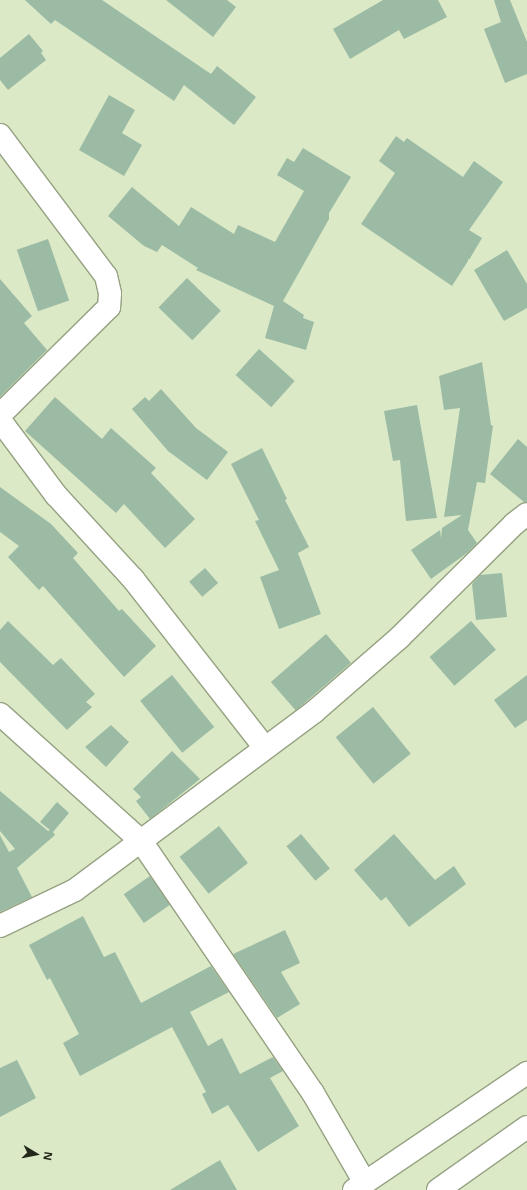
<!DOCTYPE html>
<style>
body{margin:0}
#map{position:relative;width:527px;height:1190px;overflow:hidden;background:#dbe9c7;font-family:"Open Sans",sans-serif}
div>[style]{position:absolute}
.building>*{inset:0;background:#9cbba4;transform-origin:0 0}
.roads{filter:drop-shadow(1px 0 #95a282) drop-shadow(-1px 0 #95a282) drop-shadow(0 1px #95a282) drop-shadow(0 -1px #95a282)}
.minor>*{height:22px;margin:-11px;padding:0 11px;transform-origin:11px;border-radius:11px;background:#fff}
.major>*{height:22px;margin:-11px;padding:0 11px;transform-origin:11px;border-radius:11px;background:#fff}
span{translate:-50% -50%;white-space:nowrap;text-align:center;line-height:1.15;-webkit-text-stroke:3.5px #dbe9c7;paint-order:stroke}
.north{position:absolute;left:16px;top:1134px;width:40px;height:40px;-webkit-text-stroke:3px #dbe9c7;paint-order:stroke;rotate:100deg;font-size:11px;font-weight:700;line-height:16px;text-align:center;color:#23281b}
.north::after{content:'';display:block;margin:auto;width:14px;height:18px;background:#23281b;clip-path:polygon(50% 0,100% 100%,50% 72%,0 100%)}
</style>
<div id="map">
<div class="building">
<i style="clip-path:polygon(25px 0,102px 0,211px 74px,217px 66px,256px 97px,234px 125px,184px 85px,174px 101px,55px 20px,51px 24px)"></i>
<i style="clip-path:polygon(166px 0,227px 0,236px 7px,213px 37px)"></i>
<i style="clip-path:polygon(383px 0,438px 0,447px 17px,404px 39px,399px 30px,350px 59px,333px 29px)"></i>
<i style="clip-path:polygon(494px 0,510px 0,527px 42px,527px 74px,505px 83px,484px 29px,501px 22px)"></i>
<i style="clip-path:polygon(29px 34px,43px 51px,41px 53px,46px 60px,8px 90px,0 80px,0 58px)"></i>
<i style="clip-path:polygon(109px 95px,135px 110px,122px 133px,142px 145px,124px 176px,79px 150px)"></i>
<i style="clip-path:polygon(396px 136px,404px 142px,407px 138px,463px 177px,474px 161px,503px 182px,469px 230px,482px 238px,469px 260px,468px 258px,468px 261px,452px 286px,361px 224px,395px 173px,379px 161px)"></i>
<i style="clip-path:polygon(303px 148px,351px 177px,329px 213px,329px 219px,283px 301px,304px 315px,303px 318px,314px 322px,306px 350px,265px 338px,274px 306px,196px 270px,198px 268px,162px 245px,157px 252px,144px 246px,108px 216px,132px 187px,179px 226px,191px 207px,234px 234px,238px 225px,275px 242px,304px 191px,277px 175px,287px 158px,294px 162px)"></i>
<i style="left:48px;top:239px;width:65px;height:33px;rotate:71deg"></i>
<i style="clip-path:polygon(507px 250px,527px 284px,527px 308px,504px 321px,474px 270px)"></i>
<i style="left:187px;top:278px;width:47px;height:41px;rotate:44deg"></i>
<i style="clip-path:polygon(0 279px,32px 316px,24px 323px,47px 350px,0 397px)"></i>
<i style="left:259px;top:349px;width:48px;height:35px;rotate:42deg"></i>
<i style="clip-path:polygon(482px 362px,491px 425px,493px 426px,485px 483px,477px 482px,468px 530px,477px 543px,467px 553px,431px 579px,411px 550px,440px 530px,441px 538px,442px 528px,462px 515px,444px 517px,460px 408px,444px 410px,439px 376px)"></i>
<i style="clip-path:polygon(161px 389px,196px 428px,228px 452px,207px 480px,168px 451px,132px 409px,145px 397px,149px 401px)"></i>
<i style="clip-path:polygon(55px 397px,102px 439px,111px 428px,156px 468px,151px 473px,195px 519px,165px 548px,124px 504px,116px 513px,25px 431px)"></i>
<i style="clip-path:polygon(417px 405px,437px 518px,406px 521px,400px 460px,393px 461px,384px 411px)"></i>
<i style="clip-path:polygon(518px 439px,527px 447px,527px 502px,524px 502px,490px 474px)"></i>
<i style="clip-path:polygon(262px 448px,287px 499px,285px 500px,309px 547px,298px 553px,321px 614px,279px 629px,260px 577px,279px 570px,255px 521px,259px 520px,231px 464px)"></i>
<i style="clip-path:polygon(0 487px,51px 524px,78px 553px,73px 558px,119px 611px,122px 609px,156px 646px,124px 677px,43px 586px,39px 590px,8px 557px,19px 546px,0 532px)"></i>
<i style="left:205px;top:568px;width:20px;height:21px;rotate:49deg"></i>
<i style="clip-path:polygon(502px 573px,507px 617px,476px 620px,472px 584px,480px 575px)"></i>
<i style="clip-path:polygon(8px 621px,53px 665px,61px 658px,95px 694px,86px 702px,92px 707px,67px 730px,0 662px,0 630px)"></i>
<i style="left:471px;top:621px;width:38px;height:55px;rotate:49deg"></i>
<i style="left:326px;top:634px;width:38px;height:73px;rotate:49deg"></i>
<i style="left:172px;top:675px;width:67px;height:41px;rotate:51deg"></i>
<i style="clip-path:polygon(527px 675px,527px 720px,515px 728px,494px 700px)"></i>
<i style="left:373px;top:707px;width:60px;height:48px;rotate:51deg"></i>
<i style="clip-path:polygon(111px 725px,129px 742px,106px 767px,85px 747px)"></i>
<i style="clip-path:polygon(172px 751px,200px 779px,150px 819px,136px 801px,141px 797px,133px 789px)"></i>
<i style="clip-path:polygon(0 791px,48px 831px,50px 830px,40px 822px,57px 802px,69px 813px,53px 832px,55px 835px,17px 868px,32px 897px,0 912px,0 835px,9px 852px,15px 849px,0 831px)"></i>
<i style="left:219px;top:826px;width:47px;height:50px;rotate:52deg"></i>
<i style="left:301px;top:834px;width:45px;height:19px;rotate:50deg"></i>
<i style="clip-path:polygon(394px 834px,435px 880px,454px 866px,466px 884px,409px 927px,386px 897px,381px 901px,354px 870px)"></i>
<i style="left:150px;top:876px;width:35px;height:32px;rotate:55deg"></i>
<i style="clip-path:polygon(83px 916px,104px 957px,115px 952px,141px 1003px,211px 966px,229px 992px,190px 1012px,208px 1046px,222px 1038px,240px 1074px,273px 1057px,283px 1071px,270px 1078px,299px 1126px,258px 1152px,228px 1105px,212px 1114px,202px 1094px,206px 1092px,172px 1027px,80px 1076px,63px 1043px,79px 1034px,50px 978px,47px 980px,29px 945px)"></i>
<i style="clip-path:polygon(285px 930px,300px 963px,281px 972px,300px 1004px,277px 1018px,233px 954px)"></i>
<i style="clip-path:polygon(17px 1060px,36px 1098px,0 1117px,0 1068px)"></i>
<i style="clip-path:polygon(220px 1160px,237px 1190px,170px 1190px)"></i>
</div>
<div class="roads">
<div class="minor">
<i style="left:0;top:135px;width:176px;rotate:53.1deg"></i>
<i style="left:106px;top:276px;width:18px;rotate:77deg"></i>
<i style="left:110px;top:294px;width:13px;rotate:94deg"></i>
<i style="left:109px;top:307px;width:153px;rotate:135.3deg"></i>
<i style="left:0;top:420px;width:94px;rotate:53.3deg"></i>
<i style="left:56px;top:495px;width:114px;rotate:47.5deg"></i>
<i style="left:133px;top:579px;width:214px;rotate:52deg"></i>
<i style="left:0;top:714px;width:190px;rotate:42deg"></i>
<i style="left:141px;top:841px;width:305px;rotate:55.7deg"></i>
<i style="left:313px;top:1093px;width:104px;rotate:60deg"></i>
<i style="left:0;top:926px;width:83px;rotate:-25.6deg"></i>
<i style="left:75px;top:890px;width:299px;rotate:-36.7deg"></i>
<i style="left:315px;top:711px;width:111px;rotate:-41deg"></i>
<i style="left:399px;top:638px;width:162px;rotate:-44.7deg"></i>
<i style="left:514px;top:524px;width:16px;rotate:-38deg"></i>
</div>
<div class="major">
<i style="left:354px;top:1190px;width:209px;rotate:-34.1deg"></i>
<i style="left:438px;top:1190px;width:109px;rotate:-35.3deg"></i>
</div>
</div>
<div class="north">N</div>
</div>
